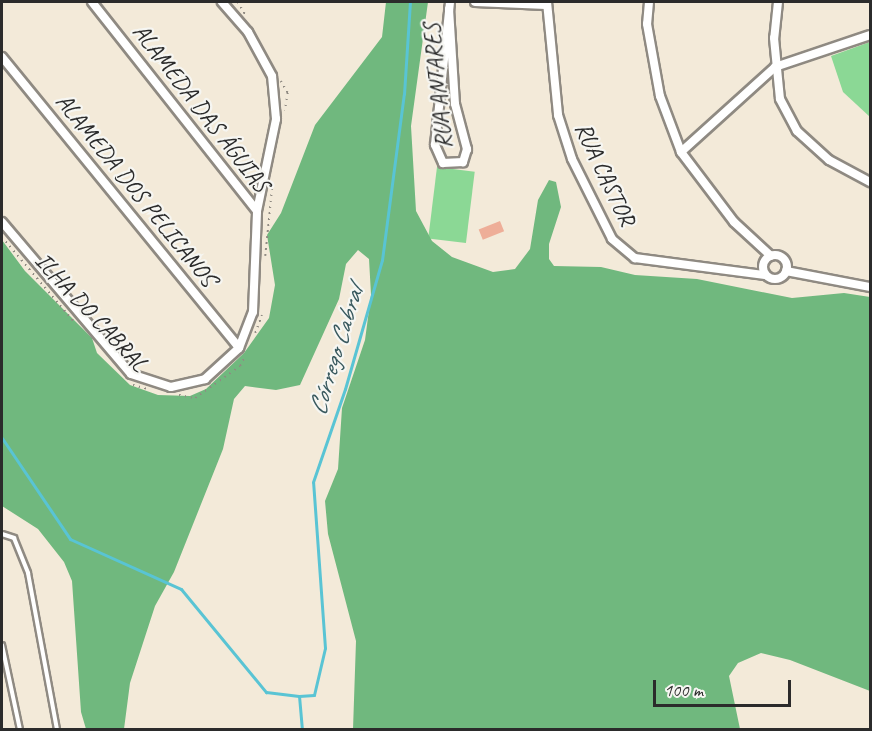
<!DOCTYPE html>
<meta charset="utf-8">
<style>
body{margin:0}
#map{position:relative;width:872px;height:731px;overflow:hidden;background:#f3ead9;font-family:Caveat,sans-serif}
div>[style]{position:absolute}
.green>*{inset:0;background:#8bd895;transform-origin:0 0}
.forest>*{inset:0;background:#70b87e}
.stream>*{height:3px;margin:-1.5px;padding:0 1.5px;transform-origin:1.5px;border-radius:1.5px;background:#59c4d4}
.building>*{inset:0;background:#eeae98;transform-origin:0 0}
.path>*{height:1.5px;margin-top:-0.75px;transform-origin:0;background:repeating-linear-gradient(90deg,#8f8a82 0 1.5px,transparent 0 6px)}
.roads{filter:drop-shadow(2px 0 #8f8a82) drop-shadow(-2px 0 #8f8a82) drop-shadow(0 2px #8f8a82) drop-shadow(0 -2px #8f8a82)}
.lane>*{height:4px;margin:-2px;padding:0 2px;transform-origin:2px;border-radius:2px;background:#fff}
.street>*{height:8px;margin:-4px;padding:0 4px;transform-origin:4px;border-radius:4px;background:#fff}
.street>.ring{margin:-4px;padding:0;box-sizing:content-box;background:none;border:8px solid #fff;border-radius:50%}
span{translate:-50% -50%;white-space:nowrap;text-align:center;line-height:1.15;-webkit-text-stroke:4.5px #f6f6f2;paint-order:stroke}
.street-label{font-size:24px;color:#2b2b2b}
.water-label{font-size:26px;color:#39595e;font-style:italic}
.frame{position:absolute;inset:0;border:3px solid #2b2b2b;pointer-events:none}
.scale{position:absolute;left:653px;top:680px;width:138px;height:27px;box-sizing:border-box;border:3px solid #2b2b2b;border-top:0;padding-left:8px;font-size:18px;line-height:21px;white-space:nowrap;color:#2b2b2b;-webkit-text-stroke:4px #f6f6f2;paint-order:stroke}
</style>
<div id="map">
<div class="green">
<i style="clip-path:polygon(870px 42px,870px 117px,843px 92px,831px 56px)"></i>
<i style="left:437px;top:167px;width:38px;height:72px;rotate:7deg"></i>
</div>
<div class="forest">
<i style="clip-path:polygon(386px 2px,428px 2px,411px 126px,416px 211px,432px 241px,452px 257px,493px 272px,515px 269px,530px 249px,538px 200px,549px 180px,556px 182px,561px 207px,549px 244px,549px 259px,554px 266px,601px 267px,635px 275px,697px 279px,792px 298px,844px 293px,870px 297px,870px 691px,790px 660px,761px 653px,738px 663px,729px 676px,740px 729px,353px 729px,356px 641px,328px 534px,325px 501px,338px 469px,342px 408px,365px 340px,371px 295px,369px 259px,358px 250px,346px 264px,339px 299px,300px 385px,276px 390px,245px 386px,234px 399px,223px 449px,174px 572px,155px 606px,130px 683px,124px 729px,86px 729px,81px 712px,72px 581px,64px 562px,38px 529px,2px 506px,2px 240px,25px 271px,92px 338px,97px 353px,130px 385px,158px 395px,190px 396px,206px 389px,244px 353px,269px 318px,275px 285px,267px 235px,281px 213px,315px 125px,382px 37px)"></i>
</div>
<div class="stream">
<i style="left:2px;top:438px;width:122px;rotate:56deg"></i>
<i style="left:70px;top:539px;width:122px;rotate:24.2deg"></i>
<i style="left:181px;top:589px;width:134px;rotate:50.5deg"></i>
<i style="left:266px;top:692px;width:33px;rotate:7deg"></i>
<i style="left:302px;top:730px;width:34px;rotate:-95deg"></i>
<i style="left:299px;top:696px;width:15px;rotate:-4deg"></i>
<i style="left:314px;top:695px;width:48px;rotate:-76.8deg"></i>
<i style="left:325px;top:648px;width:166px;rotate:-94.1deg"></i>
<i style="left:313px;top:482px;width:98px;rotate:-71deg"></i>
<i style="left:345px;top:389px;width:134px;rotate:-74deg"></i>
<i style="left:382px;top:260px;width:167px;rotate:-82.5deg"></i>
<i style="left:404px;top:94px;width:92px;rotate:-86.3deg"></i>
</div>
<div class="building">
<i style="left:500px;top:221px;width:11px;height:23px;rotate:68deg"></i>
</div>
<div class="path">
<i style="left:238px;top:2px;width:14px;rotate:60deg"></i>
<i style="left:281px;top:81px;width:14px;rotate:60deg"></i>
<i style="left:288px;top:93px;width:18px;rotate:99deg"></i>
<i style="left:2px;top:237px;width:114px;rotate:49.6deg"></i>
<i style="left:265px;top:256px;width:69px;rotate:-84.2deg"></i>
<i style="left:255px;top:333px;width:19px;rotate:-69deg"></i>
<i style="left:133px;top:385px;width:16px;rotate:15deg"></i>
<i style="left:179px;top:395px;width:16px;rotate:11deg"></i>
<i style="left:195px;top:398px;width:55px;rotate:-35.4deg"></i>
<i style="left:240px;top:366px;width:11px;rotate:-63deg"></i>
</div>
<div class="roads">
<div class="lane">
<i style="left:2px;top:534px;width:13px;rotate:18deg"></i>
<i style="left:14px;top:538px;width:38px;rotate:68deg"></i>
<i style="left:28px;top:573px;width:160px;rotate:79.5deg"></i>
<i style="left:2px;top:645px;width:87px;rotate:78deg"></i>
</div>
<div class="street">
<i style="left:92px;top:2px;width:266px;rotate:51.7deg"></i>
<i style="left:475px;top:2px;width:71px;rotate:2.4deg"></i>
<i style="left:547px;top:2px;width:114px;rotate:84.4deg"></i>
<i style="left:558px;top:115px;width:46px;rotate:72.3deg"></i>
<i style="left:572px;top:159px;width:89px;rotate:63.4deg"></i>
<i style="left:612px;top:239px;width:30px;rotate:40deg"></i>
<i style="left:635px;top:258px;width:131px;rotate:7.5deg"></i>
<i style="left:649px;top:2px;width:22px;rotate:95deg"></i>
<i style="left:647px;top:24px;width:73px;rotate:79.8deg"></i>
<i style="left:660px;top:96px;width:60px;rotate:69.4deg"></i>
<i style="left:681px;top:152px;width:88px;rotate:52.9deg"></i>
<i style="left:734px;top:222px;width:50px;rotate:42.6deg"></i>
<i style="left:778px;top:2px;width:36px;rotate:96deg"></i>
<i style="left:774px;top:38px;width:61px;rotate:84.4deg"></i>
<i style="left:780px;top:99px;width:36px;rotate:62deg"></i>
<i style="left:797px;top:131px;width:43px;rotate:42.2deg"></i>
<i style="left:829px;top:160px;width:47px;rotate:28.2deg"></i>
<i style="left:449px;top:9px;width:95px;rotate:86.4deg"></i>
<i style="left:455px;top:104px;width:47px;rotate:75.1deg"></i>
<i style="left:467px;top:149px;width:14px;rotate:107deg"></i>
<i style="left:463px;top:162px;width:20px;rotate:177deg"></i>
<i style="left:443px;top:163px;width:20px;rotate:-114deg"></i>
<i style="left:435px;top:145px;width:144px;rotate:-84deg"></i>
<i style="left:2px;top:57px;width:375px;rotate:50.8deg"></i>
<i style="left:681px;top:152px;width:127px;rotate:-42.1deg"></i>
<i style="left:775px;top:67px;width:100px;rotate:-18.6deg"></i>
<i style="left:2px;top:222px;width:199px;rotate:49.7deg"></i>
<i style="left:131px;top:374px;width:42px;rotate:18deg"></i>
<i style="left:171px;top:387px;width:35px;rotate:-13deg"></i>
<i style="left:205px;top:379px;width:46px;rotate:-42.4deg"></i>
<i style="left:239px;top:348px;width:39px;rotate:-69deg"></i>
<i style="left:253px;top:312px;width:101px;rotate:-87.7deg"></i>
<i style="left:257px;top:211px;width:94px;rotate:-78.3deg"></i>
<i style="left:276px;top:119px;width:43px;rotate:-95.3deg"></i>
<i style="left:272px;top:76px;width:50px;rotate:-118.6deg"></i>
<i style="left:248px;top:32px;width:40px;rotate:-131deg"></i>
<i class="ring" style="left:763px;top:255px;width:16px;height:16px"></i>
<i style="left:786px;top:271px;width:86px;rotate:10.8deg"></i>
</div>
</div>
<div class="street-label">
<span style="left:438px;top:86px;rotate:-96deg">RUA ANTARES</span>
<span style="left:201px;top:108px;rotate:52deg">ALAMEDA DAS ÁGUIAS</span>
<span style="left:605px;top:174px;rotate:65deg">RUA CASTOR</span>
<span style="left:136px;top:190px;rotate:51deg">ALAMEDA DOS PELICANOS</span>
<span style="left:91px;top:312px;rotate:47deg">ILHA DO CABRAL</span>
</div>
<div class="water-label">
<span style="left:336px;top:351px;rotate:-73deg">Córrego Cabral</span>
</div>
<div class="frame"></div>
<div class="scale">100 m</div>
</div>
